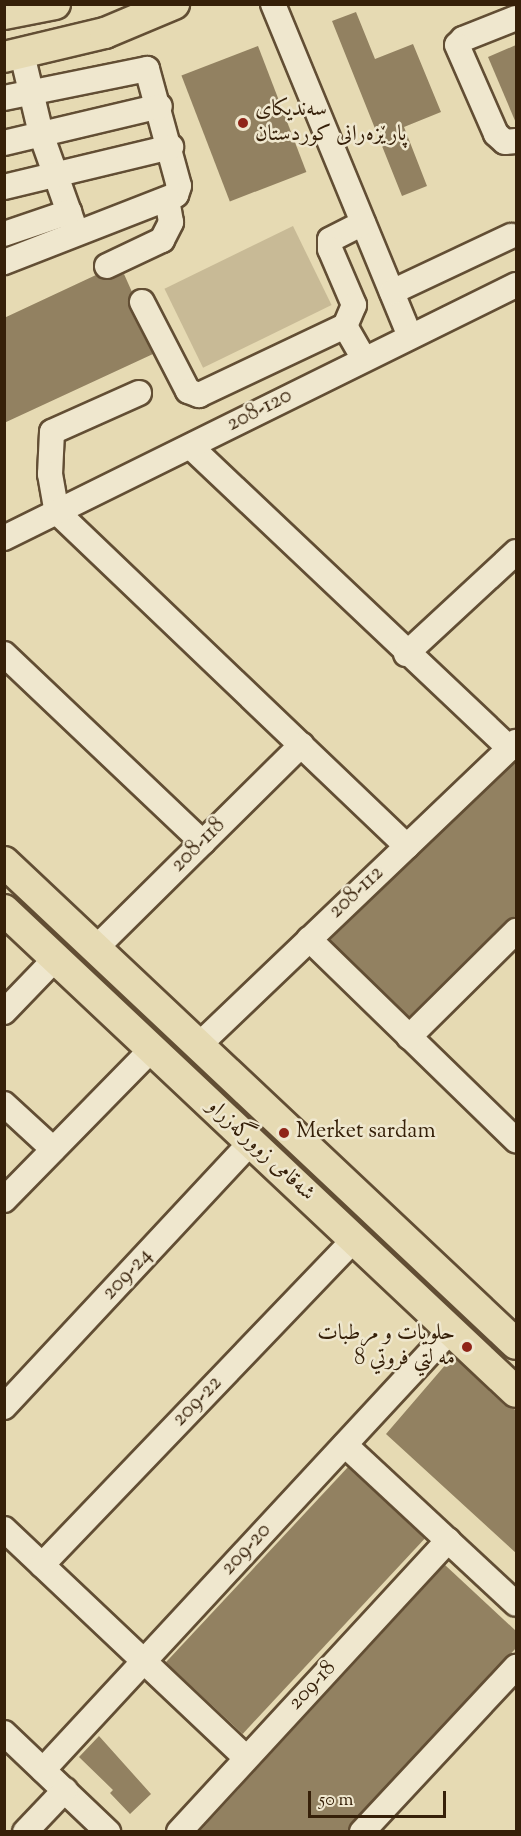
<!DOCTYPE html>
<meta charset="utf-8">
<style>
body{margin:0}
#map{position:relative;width:521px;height:1836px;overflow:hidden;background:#e6dab3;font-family:"Sorts Mill Goudy",Amiri,serif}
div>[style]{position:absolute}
.green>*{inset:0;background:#c8ba96;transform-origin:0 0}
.building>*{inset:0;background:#928161;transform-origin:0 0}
.roads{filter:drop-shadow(2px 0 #624e34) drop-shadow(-2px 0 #624e34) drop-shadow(0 2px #624e34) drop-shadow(0 -2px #624e34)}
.minor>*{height:24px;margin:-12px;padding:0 12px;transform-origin:12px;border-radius:12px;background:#efe7ce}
.major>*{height:30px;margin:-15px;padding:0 15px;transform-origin:15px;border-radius:15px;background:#e6dab3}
.dots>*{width:16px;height:16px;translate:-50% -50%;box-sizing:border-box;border:3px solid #efe7ce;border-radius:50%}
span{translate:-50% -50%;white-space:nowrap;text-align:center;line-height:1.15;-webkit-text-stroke:5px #efe7ce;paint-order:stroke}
.poi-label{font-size:22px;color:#362009}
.left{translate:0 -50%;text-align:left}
.right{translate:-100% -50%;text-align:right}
.street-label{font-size:22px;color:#362009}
.frame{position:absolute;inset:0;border:6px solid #362009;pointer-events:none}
.scale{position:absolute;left:308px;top:1791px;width:138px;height:27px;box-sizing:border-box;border:3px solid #362009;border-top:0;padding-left:8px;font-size:18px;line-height:21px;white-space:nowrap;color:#362009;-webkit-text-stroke:4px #efe7ce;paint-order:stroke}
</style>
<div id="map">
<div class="green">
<i style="left:293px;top:226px;width:88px;height:143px;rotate:64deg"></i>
</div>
<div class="building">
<i style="clip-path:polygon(356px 12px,375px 59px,413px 44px,441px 112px,404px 127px,427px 186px,402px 196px,332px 21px)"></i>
<i style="clip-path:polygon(516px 45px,516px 123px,488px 57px)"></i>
<i style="left:258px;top:46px;width:135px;height:82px;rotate:69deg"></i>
<i style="clip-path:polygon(124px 274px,132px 292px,129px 308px,153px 354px,4px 423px,4px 318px,96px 275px,106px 280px)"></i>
<i style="clip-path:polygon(516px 761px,516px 916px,506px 921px,409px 1017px,330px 940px)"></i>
<i style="clip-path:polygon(453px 1356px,504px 1405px,516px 1410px,516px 1553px,386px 1434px)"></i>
<i style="left:348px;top:1467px;width:105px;height:267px;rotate:43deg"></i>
<i style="clip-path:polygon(445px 1565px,516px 1631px,516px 1648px,347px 1832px,199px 1832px)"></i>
<i style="clip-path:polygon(99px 1736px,151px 1794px,130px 1814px,110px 1793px,113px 1790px,79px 1757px)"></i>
</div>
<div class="roads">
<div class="minor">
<i style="left:273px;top:4px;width:359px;rotate:67.6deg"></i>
<i style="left:516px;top:18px;width:57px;rotate:158.4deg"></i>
<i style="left:463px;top:39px;width:8px;rotate:135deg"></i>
<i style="left:457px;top:45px;width:97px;rotate:66.3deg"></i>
<i style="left:496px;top:134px;width:12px;rotate:42deg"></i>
<i style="left:505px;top:142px;width:11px;rotate:-5deg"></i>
<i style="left:22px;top:54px;width:82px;rotate:76.6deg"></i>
<i style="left:41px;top:134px;width:104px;rotate:70.3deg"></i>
<i style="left:4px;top:98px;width:146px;rotate:-11.5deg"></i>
<i style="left:147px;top:69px;width:121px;rotate:74.7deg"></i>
<i style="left:179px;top:186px;width:9px;rotate:108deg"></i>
<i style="left:176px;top:195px;width:185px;rotate:158.7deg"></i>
<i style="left:4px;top:143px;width:160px;rotate:-13.3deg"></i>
<i style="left:4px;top:187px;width:172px;rotate:-13.5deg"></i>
<i style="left:363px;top:223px;width:37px;rotate:153deg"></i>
<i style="left:330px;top:240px;width:9px;rotate:90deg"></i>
<i style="left:330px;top:249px;width:61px;rotate:66.8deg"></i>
<i style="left:354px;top:305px;width:23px;rotate:113deg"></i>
<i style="left:345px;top:326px;width:38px;rotate:60deg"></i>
<i style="left:4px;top:234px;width:69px;rotate:-18.7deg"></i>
<i style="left:107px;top:266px;width:61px;rotate:-25.3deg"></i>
<i style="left:162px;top:240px;width:20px;rotate:-63deg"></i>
<i style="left:171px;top:222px;width:23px;rotate:-100deg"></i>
<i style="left:392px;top:292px;width:132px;rotate:-25.2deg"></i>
<i style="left:142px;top:302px;width:100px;rotate:62.7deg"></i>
<i style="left:188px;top:391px;width:12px;rotate:20deg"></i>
<i style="left:199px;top:395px;width:161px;rotate:-25.3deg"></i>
<i style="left:139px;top:393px;width:95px;rotate:155.9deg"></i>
<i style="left:52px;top:432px;width:42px;rotate:92.7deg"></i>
<i style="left:50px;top:474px;width:39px;rotate:80deg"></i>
<i style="left:57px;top:512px;width:484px;rotate:43.7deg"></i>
<i style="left:191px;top:447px;width:439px;rotate:43.4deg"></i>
<i style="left:4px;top:538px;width:571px;rotate:-26.3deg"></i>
<i style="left:4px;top:654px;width:274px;rotate:43.5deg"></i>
<i style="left:406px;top:654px;width:150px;rotate:-42.8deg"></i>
<i style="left:309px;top:939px;width:289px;rotate:44.2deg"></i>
<i style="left:96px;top:948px;width:289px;rotate:-44.7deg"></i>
<i style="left:4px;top:1012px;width:75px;rotate:-46.1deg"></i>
<i style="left:409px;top:1037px;width:151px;rotate:-44.7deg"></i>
<i style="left:199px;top:1045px;width:439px;rotate:-43.7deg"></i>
<i style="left:4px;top:1104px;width:67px;rotate:42.6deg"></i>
<i style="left:4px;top:1200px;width:211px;rotate:-45.6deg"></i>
<i style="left:4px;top:1407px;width:362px;rotate:-47deg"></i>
<i style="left:345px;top:1445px;width:233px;rotate:42.9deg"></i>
<i style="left:4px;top:1529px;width:333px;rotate:43.4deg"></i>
<i style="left:42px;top:1565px;width:452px;rotate:-46.2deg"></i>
<i style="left:4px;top:1733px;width:144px;rotate:43.6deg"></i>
<i style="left:43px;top:1770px;width:600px;rotate:-47.16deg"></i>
<i style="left:25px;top:1832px;width:58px;rotate:-46.4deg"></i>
<i style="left:179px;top:1832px;width:397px;rotate:-47.3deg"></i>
<i style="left:362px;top:1832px;width:226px;rotate:-47deg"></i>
</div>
<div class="major">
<i style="left:4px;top:14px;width:52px;rotate:-11.1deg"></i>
<i style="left:4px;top:57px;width:104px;rotate:-13.4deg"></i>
<i style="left:105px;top:33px;width:75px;rotate:-22.8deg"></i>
<i style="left:4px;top:862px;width:703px;rotate:43.27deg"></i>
<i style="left:4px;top:910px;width:703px;rotate:43.27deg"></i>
</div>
</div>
<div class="dots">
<i style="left:243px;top:123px;background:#8f2418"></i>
<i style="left:284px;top:1133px;background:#8f2418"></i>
<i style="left:467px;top:1347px;background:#8f2418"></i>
</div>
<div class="poi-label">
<span class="left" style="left:255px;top:123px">سەندیکای<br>پارێزەرانی کوردستان</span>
<span class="left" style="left:296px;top:1133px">Merket sardam</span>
<span class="right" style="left:455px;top:1347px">حلويات و مرطبات<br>مه لتي فروتي 8</span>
</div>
<div class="street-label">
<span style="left:260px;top:411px;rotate:-27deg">208-120</span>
<span style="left:199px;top:846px;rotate:-45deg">208-118</span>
<span style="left:357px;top:893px;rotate:-43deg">208-112</span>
<span style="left:260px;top:1151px;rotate:43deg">شەقامی زوورگەزراو</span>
<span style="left:128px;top:1275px;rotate:-47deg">209-24</span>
<span style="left:198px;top:1402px;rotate:-46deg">209-22</span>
<span style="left:247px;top:1550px;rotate:-47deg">209-20</span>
<span style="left:313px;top:1686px;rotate:-47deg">209-18</span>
</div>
<div class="frame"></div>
<div class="scale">50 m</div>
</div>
